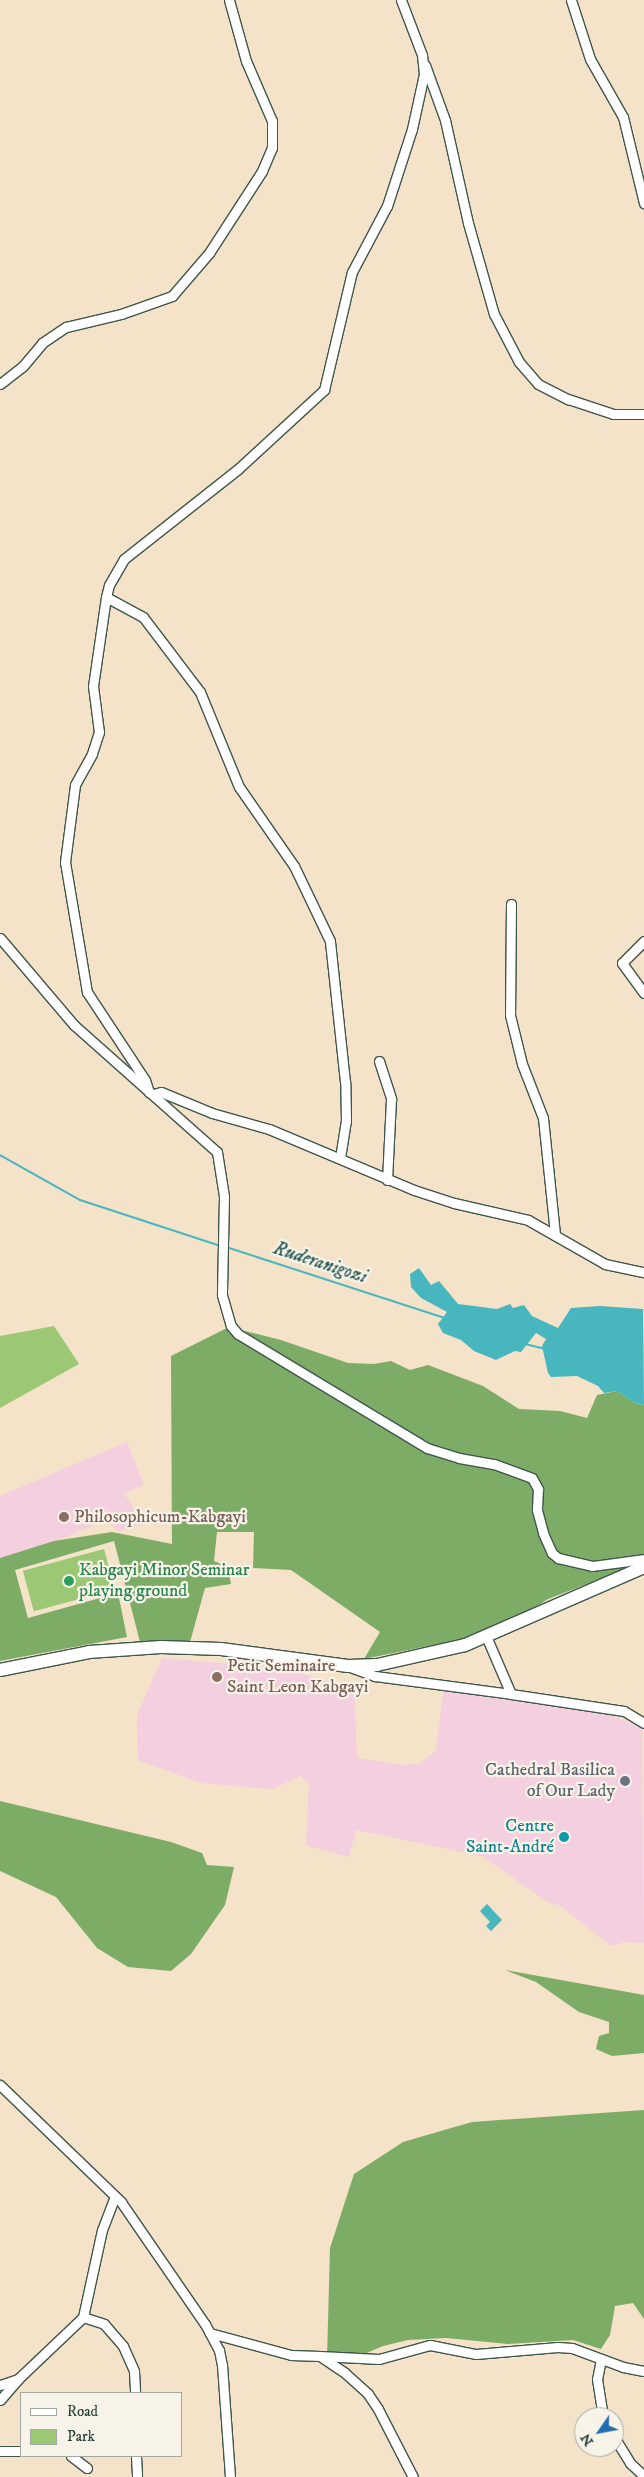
<!DOCTYPE html>
<meta charset="utf-8">
<style>
body{margin:0}
#map{position:relative;width:644px;height:2477px;overflow:hidden;background:#f4e2c9;font-family:"IM FELL DW Pica",serif}
div>[style]{position:absolute}
.built>*{inset:0;background:#f3cfdf}
.green>*{inset:0;background:#9cc774;transform-origin:0 0}
.forest>*{inset:0;background:#7dac66}
.water>*{inset:0;background:#47b6bf}
.stream>*{height:2px;margin:-1px;padding:0 1px;transform-origin:1px;border-radius:1px;background:#47b6bf}
.roads{filter:drop-shadow(1px 0 #3f564a) drop-shadow(-1px 0 #3f564a) drop-shadow(0 1px #3f564a) drop-shadow(0 -1px #3f564a)}
.minor>*{height:9px;margin:-4.5px;padding:0 4.5px;transform-origin:4.5px;border-radius:4.5px;background:#fff}
.highway>*{height:12px;margin:-6px;padding:0 6px;transform-origin:6px;border-radius:6px;background:#fff}
.dots>*{width:14px;height:14px;translate:-50% -50%;box-sizing:border-box;border:2px solid #f7f3e8;border-radius:50%}
span{translate:-50% -50%;white-space:nowrap;text-align:center;line-height:1.15;-webkit-text-stroke:4.5px #f7f3e8;paint-order:stroke}
.education-label{font-size:18px;color:#785e54}
.left{translate:0 -50%;text-align:left}
.leisure-label{font-size:18px;color:#27864d}
.worship-label{font-size:18px;color:#5b616d}
.right{translate:-100% -50%;text-align:right}
.culture-label{font-size:18px;color:#0d838f}
.water-label{font-size:19px;color:#295b57;font-style:italic}
.legend{position:absolute;left:20px;top:2392px;width:162px;height:65px;box-sizing:border-box;background:#f7f3e8;border:1px solid #a1aaa0;margin:0;padding:6px 9px;list-style:none;font-size:15px;color:#1f3d34}
.legend li{display:flex;align-items:center;gap:10px;height:25px}
.legend b{width:25px;border:1px solid #a1aaa0}
.north{position:absolute;left:574px;top:2407px;width:50px;height:50px;box-sizing:border-box;background:#f7f3e8;border:1px solid #a1aaa0;border-radius:50%;rotate:237deg;font-size:14px;font-weight:700;line-height:20px;text-align:center;color:#1f3d34}
.north::after{content:'';display:block;margin:auto;width:18px;height:22px;background:#1f6fb2;clip-path:polygon(50% 0,100% 100%,50% 72%,0 100%)}
</style>
<div id="map">
<div class="built">
<i style="clip-path:polygon(127px 1442px,144px 1485px,124px 1493px,143px 1524px,118px 1532px,107px 1520px,38px 1548px,0 1558px,0 1496px)"></i>
<i style="clip-path:polygon(162px 1658px,285px 1668px,354px 1690px,357px 1758px,403px 1765px,420px 1764px,436px 1750px,444px 1688px,604px 1713px,642px 1727px,644px 1943px,624px 1942px,611px 1946px,559px 1905px,549px 1903px,482px 1856px,356px 1830px,349px 1857px,306px 1845px,309px 1783px,300px 1776px,272px 1789px,201px 1783px,138px 1760px,137px 1716px)"></i>
</div>
<div class="green">
<i style="clip-path:polygon(54px 1326px,79px 1364px,0 1408px,0 1336px)"></i>
<i style="left:104px;top:1549px;width:42px;height:84px;rotate:75deg"></i>
</div>
<div class="forest">
<i style="clip-path:polygon(229px 1327px,281px 1340px,348px 1363px,374px 1364px,391px 1361px,410px 1370px,428px 1365px,483px 1386px,519px 1409px,560px 1411px,587px 1418px,597px 1395px,617px 1391px,633px 1402px,644px 1405px,644px 1562px,548px 1599px,497px 1632px,364px 1659px,380px 1632px,291px 1570px,253px 1568px,254px 1532px,217px 1532px,214px 1561px,228px 1567px,231px 1584px,205px 1588px,190px 1642px,140px 1642px,114px 1541px,15px 1570px,28px 1618px,118px 1593px,127px 1637px,0 1661px,0 1558px,54px 1541px,112px 1532px,172px 1544px,171px 1356px)"></i>
<i style="clip-path:polygon(0 1801px,171px 1842px,202px 1853px,207px 1865px,234px 1867px,225px 1905px,191px 1954px,171px 1971px,128px 1967px,97px 1948px,56px 1897px,0 1871px)"></i>
<i style="clip-path:polygon(505px 1970px,644px 1995px,644px 2053px,612px 2056px,596px 2049px,599px 2036px,609px 2033px,609px 2022px,579px 2012px,536px 1982px)"></i>
<i style="clip-path:polygon(644px 2110px,644px 2319px,633px 2303px,615px 2306px,610px 2335px,601px 2349px,573px 2340px,508px 2344px,446px 2338px,408px 2340px,383px 2346px,357px 2357px,327px 2358px,330px 2248px,354px 2174px,403px 2142px,472px 2122px)"></i>
</div>
<div class="water">
<i style="clip-path:polygon(419px 1268px,431px 1285px,439px 1281px,458px 1304px,497px 1309px,510px 1304px,513px 1308px,524px 1305px,532px 1316px,558px 1328px,571px 1308px,600px 1306px,643px 1309px,644px 1405px,633px 1402px,617px 1391px,604px 1393px,598px 1386px,577px 1376px,551px 1377px,548px 1373px,542px 1346px,546px 1339px,536px 1333px,521px 1352px,515px 1351px,496px 1360px,474px 1351px,461px 1340px,443px 1333px,438px 1324px,447px 1312px,421px 1298px,411px 1287px,410px 1274px)"></i>
<i style="clip-path:polygon(487px 1904px,502px 1920px,491px 1931px,486px 1926px,490px 1922px,480px 1911px)"></i>
</div>
<div class="stream">
<i style="left:0;top:1155px;width:92px;rotate:29.4deg"></i>
<i style="left:80px;top:1200px;width:148px;rotate:18.1deg"></i>
<i style="left:226px;top:1247px;width:230px;rotate:18deg"></i>
<i style="left:525px;top:1344px;width:21px;rotate:14deg"></i>
</div>
<div class="roads">
<div class="minor">
<i style="left:571px;top:0;width:62px;rotate:72.1deg"></i>
<i style="left:590px;top:59px;width:67px;rotate:60.4deg"></i>
<i style="left:623px;top:117px;width:89px;rotate:76.3deg"></i>
<i style="left:425px;top:65px;width:59px;rotate:70deg"></i>
<i style="left:445px;top:120px;width:106px;rotate:77.4deg"></i>
<i style="left:468px;top:223px;width:95px;rotate:74.1deg"></i>
<i style="left:494px;top:314px;width:54px;rotate:62.5deg"></i>
<i style="left:519px;top:362px;width:29px;rotate:49deg"></i>
<i style="left:538px;top:384px;width:34px;rotate:27deg"></i>
<i style="left:568px;top:399px;width:47px;rotate:18.4deg"></i>
<i style="left:613px;top:414px;width:31px"></i>
<i style="left:0;top:384px;width:29px;rotate:-38deg"></i>
<i style="left:23px;top:366px;width:30px;rotate:-50deg"></i>
<i style="left:42px;top:343px;width:29px;rotate:-34deg"></i>
<i style="left:66px;top:327px;width:57px;rotate:-13.3deg"></i>
<i style="left:121px;top:314px;width:54px;rotate:-19.4deg"></i>
<i style="left:172px;top:296px;width:57px;rotate:-49.3deg"></i>
<i style="left:209px;top:253px;width:98px;rotate:-57.1deg"></i>
<i style="left:262px;top:171px;width:25px;rotate:-67deg"></i>
<i style="left:272px;top:148px;width:27px;rotate:-90deg"></i>
<i style="left:272px;top:121px;width:65px;rotate:-113.4deg"></i>
<i style="left:246px;top:61px;width:63px;rotate:-105.6deg"></i>
<i style="left:106px;top:597px;width:90px;rotate:98.3deg"></i>
<i style="left:93px;top:686px;width:46px;rotate:82.6deg"></i>
<i style="left:99px;top:732px;width:23px;rotate:108deg"></i>
<i style="left:92px;top:754px;width:35px;rotate:119deg"></i>
<i style="left:75px;top:785px;width:78px;rotate:97.4deg"></i>
<i style="left:65px;top:862px;width:132px;rotate:80.4deg"></i>
<i style="left:87px;top:992px;width:105px;rotate:56.6deg"></i>
<i style="left:145px;top:1080px;width:13px;rotate:72deg"></i>
<i style="left:511px;top:904px;width:111px;rotate:90.5deg"></i>
<i style="left:510px;top:1015px;width:50px;rotate:76.2deg"></i>
<i style="left:522px;top:1064px;width:58px;rotate:68.7deg"></i>
<i style="left:543px;top:1118px;width:118px;rotate:84.1deg"></i>
<i style="left:0;top:938px;width:114px;rotate:49.6deg"></i>
<i style="left:74px;top:1025px;width:191px;rotate:41.6deg"></i>
<i style="left:217px;top:1152px;width:45px;rotate:81deg"></i>
<i style="left:224px;top:1196px;width:99px;rotate:91.2deg"></i>
<i style="left:222px;top:1295px;width:32px;rotate:74deg"></i>
<i style="left:231px;top:1326px;width:11px;rotate:49deg"></i>
<i style="left:238px;top:1334px;width:221px;rotate:31.1deg"></i>
<i style="left:427px;top:1448px;width:34px;rotate:17deg"></i>
<i style="left:459px;top:1458px;width:36px;rotate:10deg"></i>
<i style="left:494px;top:1464px;width:40px;rotate:20.2deg"></i>
<i style="left:532px;top:1478px;width:13px;rotate:61deg"></i>
<i style="left:538px;top:1489px;width:21px;rotate:93deg"></i>
<i style="left:537px;top:1510px;width:24px;rotate:75deg"></i>
<i style="left:543px;top:1533px;width:22px;rotate:66deg"></i>
<i style="left:552px;top:1553px;width:8px;rotate:40deg"></i>
<i style="left:558px;top:1558px;width:35px;rotate:13deg"></i>
<i style="left:592px;top:1566px;width:52px;rotate:-7.7deg"></i>
<i style="left:644px;top:941px;width:31px;rotate:135deg"></i>
<i style="left:622px;top:963px;width:37px;rotate:54deg"></i>
<i style="left:379px;top:1061px;width:40px;rotate:72deg"></i>
<i style="left:391px;top:1099px;width:81px;rotate:92.8deg"></i>
<i style="left:153px;top:1094px;width:8px;rotate:-14deg"></i>
<i style="left:161px;top:1092px;width:55px;rotate:22.4deg"></i>
<i style="left:212px;top:1113px;width:59px;rotate:15.7deg"></i>
<i style="left:269px;top:1129px;width:157px;rotate:22.8deg"></i>
<i style="left:414px;top:1190px;width:42px;rotate:18deg"></i>
<i style="left:454px;top:1203px;width:76px;rotate:12.9deg"></i>
<i style="left:528px;top:1220px;width:89px;rotate:29.7deg"></i>
<i style="left:605px;top:1264px;width:40px;rotate:12deg"></i>
<i style="left:340px;top:1158px;width:37px;rotate:-81deg"></i>
<i style="left:346px;top:1121px;width:39px;rotate:-91deg"></i>
<i style="left:345px;top:1082px;width:142px;rotate:-96.1deg"></i>
<i style="left:330px;top:941px;width:83px;rotate:-115.6deg"></i>
<i style="left:294px;top:866px;width:96px;rotate:-124.8deg"></i>
<i style="left:239px;top:787px;width:103px;rotate:-112.3deg"></i>
<i style="left:200px;top:692px;width:94px;rotate:-127.2deg"></i>
<i style="left:143px;top:617px;width:42px;rotate:-151.6deg"></i>
<i style="left:106px;top:597px;width:12px;rotate:-76deg"></i>
<i style="left:109px;top:585px;width:30px;rotate:-60deg"></i>
<i style="left:124px;top:559px;width:145px;rotate:-38.3deg"></i>
<i style="left:238px;top:469px;width:117px;rotate:-42.6deg"></i>
<i style="left:324px;top:390px;width:121px;rotate:-76.7deg"></i>
<i style="left:352px;top:272px;width:75px;rotate:-62.1deg"></i>
<i style="left:387px;top:206px;width:81px;rotate:-72deg"></i>
<i style="left:412px;top:129px;width:56px;rotate:-77.7deg"></i>
<i style="left:424px;top:74px;width:19px;rotate:-96deg"></i>
<i style="left:422px;top:55px;width:59px;rotate:-110.9deg"></i>
<i style="left:486px;top:1636px;width:63px;rotate:66.7deg"></i>
<i style="left:511px;top:1694px;width:114px;rotate:8.6deg"></i>
<i style="left:624px;top:1711px;width:23px;rotate:31deg"></i>
<i style="left:350px;top:1667px;width:27px;rotate:20deg"></i>
<i style="left:375px;top:1676px;width:137px;rotate:7.5deg"></i>
<i style="left:0;top:2085px;width:168px;rotate:44deg"></i>
<i style="left:121px;top:2202px;width:148px;rotate:55.5deg"></i>
<i style="left:205px;top:2324px;width:30px;rotate:62deg"></i>
<i style="left:219px;top:2350px;width:15px;rotate:79deg"></i>
<i style="left:222px;top:2365px;width:112px;rotate:85.9deg"></i>
<i style="left:83px;top:2317px;width:22px;rotate:18deg"></i>
<i style="left:104px;top:2324px;width:29px;rotate:49deg"></i>
<i style="left:123px;top:2346px;width:27px;rotate:66deg"></i>
<i style="left:134px;top:2371px;width:22px;rotate:87deg"></i>
<i style="left:210px;top:2333px;width:84px;rotate:15.2deg"></i>
<i style="left:291px;top:2355px;width:29px;rotate:2deg"></i>
<i style="left:320px;top:2356px;width:30px;rotate:34deg"></i>
<i style="left:345px;top:2373px;width:31px;rotate:42deg"></i>
<i style="left:368px;top:2394px;width:18px;rotate:56deg"></i>
<i style="left:378px;top:2409px;width:76px;rotate:62.8deg"></i>
<i style="left:320px;top:2356px;width:59px;rotate:2.9deg"></i>
<i style="left:379px;top:2359px;width:53px;rotate:-15.4deg"></i>
<i style="left:430px;top:2345px;width:47px;rotate:11.1deg"></i>
<i style="left:476px;top:2354px;width:82px;rotate:-4.9deg"></i>
<i style="left:558px;top:2347px;width:14px;rotate:4deg"></i>
<i style="left:572px;top:2348px;width:54px;rotate:20.4deg"></i>
<i style="left:623px;top:2367px;width:21px;rotate:11deg"></i>
<i style="left:601px;top:2359px;width:20px;rotate:101deg"></i>
<i style="left:597px;top:2379px;width:38px;rotate:81deg"></i>
<i style="left:0;top:2385px;width:19px;rotate:-18deg"></i>
<i style="left:18px;top:2379px;width:90px;rotate:-43.6deg"></i>
<i style="left:83px;top:2317px;width:89px;rotate:-77.7deg"></i>
<i style="left:102px;top:2230px;width:36px;rotate:-69deg"></i>
<i style="left:0;top:2400px;width:28px;rotate:-49deg"></i>
<i style="left:614px;top:2437px;width:31px;rotate:58deg"></i>
<i style="left:630px;top:2463px;width:19px;rotate:43deg"></i>
<i style="left:0;top:2451px;width:21px"></i>
<i style="left:71px;top:2456px;width:20px;rotate:37deg"></i>
<i style="left:136px;top:2456px;width:21px;rotate:87deg"></i>
</div>
<div class="highway">
<i style="left:0;top:1670px;width:91px;rotate:-11.4deg"></i>
<i style="left:89px;top:1652px;width:72px;rotate:-4deg"></i>
<i style="left:161px;top:1647px;width:60px;rotate:1.9deg"></i>
<i style="left:221px;top:1649px;width:128px;rotate:7.6deg"></i>
<i style="left:348px;top:1666px;width:29px;rotate:-2deg"></i>
<i style="left:377px;top:1665px;width:90px;rotate:-12.8deg"></i>
<i style="left:465px;top:1645px;width:195px;rotate:-23.5deg"></i>
</div>
</div>
<div class="dots">
<i style="left:64px;top:1517px;background:#8d6e63"></i>
<i style="left:69px;top:1581px;background:#2e9e5b"></i>
<i style="left:217px;top:1677px;background:#8d6e63"></i>
<i style="left:625px;top:1781px;background:#6b7280"></i>
<i style="left:564px;top:1837px;background:#0f9aa8"></i>
</div>
<div class="education-label">
<span class="left" style="left:74px;top:1517px">Philosophicum-Kabgayi</span>
<span class="left" style="left:227px;top:1677px">Petit Seminaire<br>Saint Leon Kabgayi</span>
</div>
<div class="leisure-label">
<span class="left" style="left:79px;top:1581px">Kabgayi Minor Seminar<br>playing ground</span>
</div>
<div class="worship-label">
<span class="right" style="left:615px;top:1781px">Cathedral Basilica<br>of Our Lady</span>
</div>
<div class="culture-label">
<span class="right" style="left:554px;top:1837px">Centre<br>Saint-André</span>
</div>
<div class="water-label">
<span style="left:320px;top:1263px;rotate:18deg">Ruderanigozi</span>
</div>
<ul class="legend">
<li><b style="height:6px;background:#fff"></b>Road</li>
<li><b style="height:14px;background:#9cc774"></b>Park</li>
</ul>
<div class="north">N</div>
</div>
